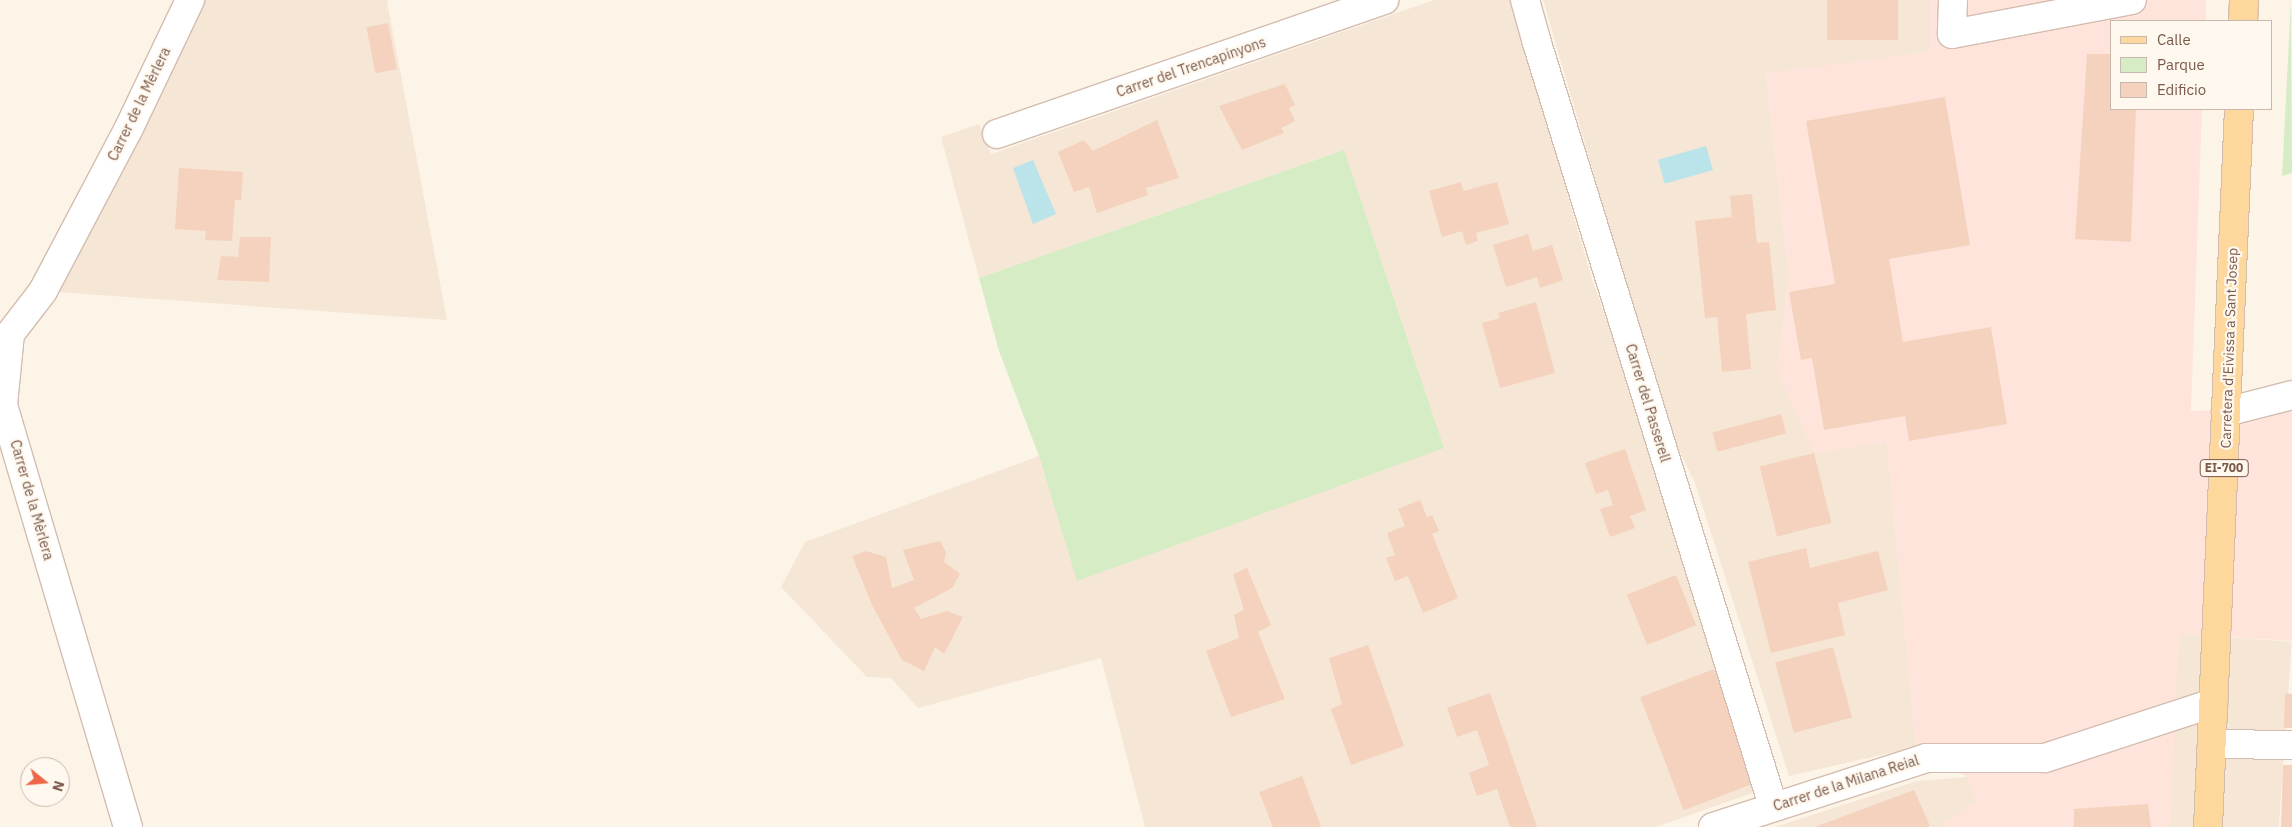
<!DOCTYPE html>
<meta charset="utf-8">
<style>
body{margin:0}
#map{position:relative;width:2292px;height:827px;overflow:hidden;background:#fdf4e8;font-family:"IBM Plex Sans",sans-serif}
div>[style]{position:absolute}
.residential>*{inset:0;background:#f6e6d5;transform-origin:0 0}
.commercial>*{inset:0;background:#fee4db}
.green>*{inset:0;background:#d6ecc5}
.water>*{inset:0;background:#bae4e9;transform-origin:0 0}
.building>*{inset:0;background:#f4d2be;transform-origin:0 0}
.roads{filter:drop-shadow(1px 0 #d3bdaf) drop-shadow(-1px 0 #d3bdaf) drop-shadow(0 1px #d3bdaf) drop-shadow(0 -1px #d3bdaf)}
.minor>*{height:28px;margin:-14px;padding:0 14px;transform-origin:14px;border-radius:14px;background:#fff}
.major>*{height:28px;margin:-14px;padding:0 14px;transform-origin:14px;border-radius:14px;background:#fed79d}
span{translate:-50% -50%;white-space:nowrap;text-align:center;line-height:1.15;-webkit-text-stroke:4.5px #fff8ef;paint-order:stroke}
.shield-label span{padding:1px 4px;background:#fff8ef;border:1px solid;border-radius:4px;-webkit-text-stroke-width:0}
.shield-label{font-size:12px;color:#79594a;font-weight:700}
.street-label{font-size:14px;color:#79594a}
.legend{position:absolute;left:2110px;top:20px;width:162px;height:90px;box-sizing:border-box;background:#fff8ef;border:1px solid #c9b8ad;margin:0;padding:6px 9px;list-style:none;font-size:15px;color:#79594a}
.legend li{display:flex;align-items:center;gap:10px;height:25px}
.legend b{width:25px;border:1px solid #c9b8ad}
.north{position:absolute;left:20px;top:757px;width:50px;height:50px;box-sizing:border-box;background:#fff8ef;border:1px solid #c9b8ad;border-radius:50%;rotate:107deg;font-size:14px;font-weight:700;line-height:20px;text-align:center;color:#79594a}
.north::after{content:'';display:block;margin:auto;width:18px;height:22px;background:#ed6647;clip-path:polygon(50% 0,100% 100%,50% 72%,0 100%)}
</style>
<div id="map">
<div class="residential">
<i style="clip-path:polygon(196px 0,390px 0,387px 1px,447px 320px,43px 291px)"></i>
<i style="clip-path:polygon(1434px 0,1511px 0,1592px 279px,1688px 553px,1758px 791px,1656px 827px,1145px 827px,1101px 658px,918px 708px,891px 678px,867px 677px,781px 587px,805px 542px,1039px 456px,1078px 581px,1344px 150px,979px 278px,941px 137px,979px 124px,991px 154px)"></i>
<i style="clip-path:polygon(1543px 0,1930px 0,1930px 52px,1766px 74px,1789px 278px,1777px 370px,1887px 442px,1916px 747px,1789px 776px,1695px 483px,1668px 428px)"></i>
<i style="left:2179px;top:634px;width:113px;height:193px;rotate:4deg"></i>
<i style="clip-path:polygon(1967px 777px,1977px 800px,1939px 827px,1775px 827px,1917px 781px)"></i>
</div>
<div class="commercial">
<i style="clip-path:polygon(1930px 0,2206px 0,2206px 21px,2111px 21px,2111px 109px,2202px 109px,2191px 411px,2292px 408px,2292px 641px,2179px 634px,2170px 827px,1939px 827px,1976px 800px,1967px 777px,1916px 747px,1887px 442px,1814px 453px,1777px 370px,1789px 278px,1766px 73px,1930px 52px)"></i>
</div>
<div class="green">
<i style="clip-path:polygon(2291px 0,2292px 173px,2282px 176px)"></i>
<i style="clip-path:polygon(1344px 150px,1444px 448px,1077px 581px,1039px 456px,999px 351px,979px 278px)"></i>
</div>
<div class="water">
<i style="left:1706px;top:146px;width:25px;height:50px;rotate:74deg"></i>
<i style="clip-path:polygon(1033px 160px,1056px 214px,1033px 224px,1013px 168px)"></i>
</div>
<div class="building">
<i style="left:1827px;top:0;width:71px;height:40px"></i>
<i style="left:388px;top:23px;width:47px;height:22px;rotate:79deg"></i>
<i style="clip-path:polygon(2087px 54px,2111px 54px,2111px 109px,2136px 109px,2131px 242px,2075px 239px)"></i>
<i style="clip-path:polygon(1285px 84px,1295px 105px,1289px 108px,1295px 121px,1281px 128px,1284px 133px,1242px 150px,1219px 106px)"></i>
<i style="clip-path:polygon(1945px 97px,1970px 245px,1889px 259px,1903px 342px,1991px 327px,2007px 424px,1909px 441px,1905px 416px,1824px 430px,1812px 358px,1801px 360px,1789px 292px,1835px 284px,1806px 121px)"></i>
<i style="clip-path:polygon(1157px 120px,1179px 178px,1146px 188px,1148px 195px,1097px 213px,1089px 187px,1074px 192px,1058px 152px,1084px 140px,1093px 151px)"></i>
<i style="clip-path:polygon(179px 168px,243px 172px,241px 200px,235px 200px,232px 241px,205px 240px,206px 231px,175px 229px)"></i>
<i style="clip-path:polygon(1461px 182px,1463px 191px,1497px 182px,1509px 224px,1476px 233px,1478px 241px,1466px 245px,1462px 231px,1442px 237px,1429px 191px)"></i>
<i style="clip-path:polygon(1752px 194px,1757px 243px,1769px 242px,1776px 310px,1746px 314px,1751px 369px,1722px 372px,1717px 317px,1705px 318px,1695px 221px,1732px 217px,1730px 196px)"></i>
<i style="clip-path:polygon(1528px 234px,1533px 251px,1552px 245px,1563px 280px,1540px 288px,1537px 277px,1506px 287px,1493px 245px)"></i>
<i style="clip-path:polygon(240px 237px,271px 237px,269px 282px,217px 280px,221px 256px,238px 257px)"></i>
<i style="clip-path:polygon(1536px 302px,1555px 373px,1500px 388px,1482px 323px,1500px 318px,1498px 313px)"></i>
<i style="left:1781px;top:414px;width:20px;height:71px;rotate:75deg"></i>
<i style="clip-path:polygon(1625px 449px,1646px 510px,1630px 516px,1635px 528px,1610px 537px,1600px 509px,1613px 505px,1608px 490px,1596px 494px,1585px 463px)"></i>
<i style="left:1814px;top:453px;width:72px;height:56px;rotate:76deg"></i>
<i style="clip-path:polygon(1420px 500px,1427px 517px,1432px 515px,1439px 531px,1432px 534px,1458px 598px,1423px 613px,1408px 576px,1395px 581px,1386px 558px,1395px 555px,1387px 533px,1405px 526px,1398px 509px)"></i>
<i style="clip-path:polygon(940px 541px,946px 552px,944px 562px,960px 574px,952px 588px,914px 608px,921px 619px,947px 611px,963px 617px,944px 654px,935px 647px,924px 671px,902px 660px,873px 607px,852px 556px,866px 551px,886px 557px,892px 588px,914px 580px,903px 550px)"></i>
<i style="clip-path:polygon(1806px 548px,1810px 568px,1878px 551px,1888px 590px,1838px 603px,1845px 635px,1771px 653px,1748px 562px)"></i>
<i style="clip-path:polygon(1247px 568px,1271px 625px,1258px 632px,1285px 699px,1231px 717px,1206px 651px,1239px 638px,1234px 615px,1244px 610px,1233px 574px)"></i>
<i style="left:1676px;top:575px;width:54px;height:53px;rotate:68deg"></i>
<i style="clip-path:polygon(1368px 645px,1404px 746px,1351px 765px,1331px 709px,1342px 704px,1329px 658px)"></i>
<i style="left:1833px;top:647px;width:73px;height:60px;rotate:75deg"></i>
<i style="left:1714px;top:669px;width:121px;height:79px;rotate:69deg"></i>
<i style="clip-path:polygon(1490px 693px,1537px 827px,1510px 827px,1497px 789px,1477px 796px,1469px 773px,1489px 765px,1477px 730px,1457px 737px,1447px 708px)"></i>
<i style="clip-path:polygon(2285px 693px,2292px 694px,2292px 728px,2284px 728px)"></i>
<i style="clip-path:polygon(2283px 765px,2292px 765px,2292px 827px,2281px 827px)"></i>
<i style="clip-path:polygon(1302px 776px,1321px 827px,1273px 827px,1259px 792px)"></i>
<i style="clip-path:polygon(1914px 790px,1930px 826px,1928px 827px,1815px 827px)"></i>
<i style="clip-path:polygon(2148px 804px,2151px 827px,2074px 827px,2074px 809px)"></i>
</div>
<div class="roads">
<div class="minor">
<i style="left:1525px;top:0;width:45px;rotate:74.4deg"></i>
<i style="left:1537px;top:43px;width:799px;rotate:72.81deg"></i>
<i style="left:1953px;top:0;width:34px;rotate:92deg"></i>
<i style="left:1952px;top:34px;width:183px;rotate:-10.7deg"></i>
<i style="left:997px;top:134px;width:410px;rotate:-19.1deg"></i>
<i style="left:2226px;top:412px;width:68px;rotate:-14.4deg"></i>
<i style="left:2212px;top:744px;width:80px;rotate:0.7deg"></i>
<i style="left:128px;top:827px;width:441px;rotate:-106.5deg"></i>
<i style="left:3px;top:404px;width:70px;rotate:-84.3deg"></i>
<i style="left:10px;top:334px;width:54px;rotate:-52.5deg"></i>
<i style="left:43px;top:291px;width:182px;rotate:-62.2deg"></i>
<i style="left:128px;top:130px;width:144px;rotate:-64.5deg"></i>
<i style="left:1713px;top:827px;width:224px;rotate:-17.9deg"></i>
<i style="left:1926px;top:758px;width:119px"></i>
<i style="left:2045px;top:758px;width:177px;rotate:-18.1deg"></i>
</div>
<div class="major">
<i style="left:2243px;top:21px;width:21px;rotate:-87deg"></i>
<i style="left:2208px;top:827px;width:719px;rotate:-87.53deg"></i>
</div>
</div>
<div class="shield-label">
<span style="left:2224px;top:468px">EI-700</span>
</div>
<div class="street-label">
<span style="left:1191px;top:67px;rotate:-19deg">Carrer del Trencapinyons</span>
<span style="left:139px;top:104px;rotate:-64deg">Carrer de la Mèrlera</span>
<span style="left:2229px;top:348px;rotate:-88deg">Carretera d'Eivissa a Sant Josep</span>
<span style="left:1648px;top:403px;rotate:73deg">Carrer del Passerell</span>
<span style="left:32px;top:500px;rotate:74deg">Carrer de la Mèrlera</span>
<span style="left:1846px;top:783px;rotate:-18deg">Carrer de la Milana Reial</span>
</div>
<ul class="legend">
<li><b style="height:6px;background:#fed79d"></b>Calle</li>
<li><b style="height:14px;background:#d6ecc5"></b>Parque</li>
<li><b style="height:14px;background:#f4d2be"></b>Edificio</li>
</ul>
<div class="north">N</div>
</div>
